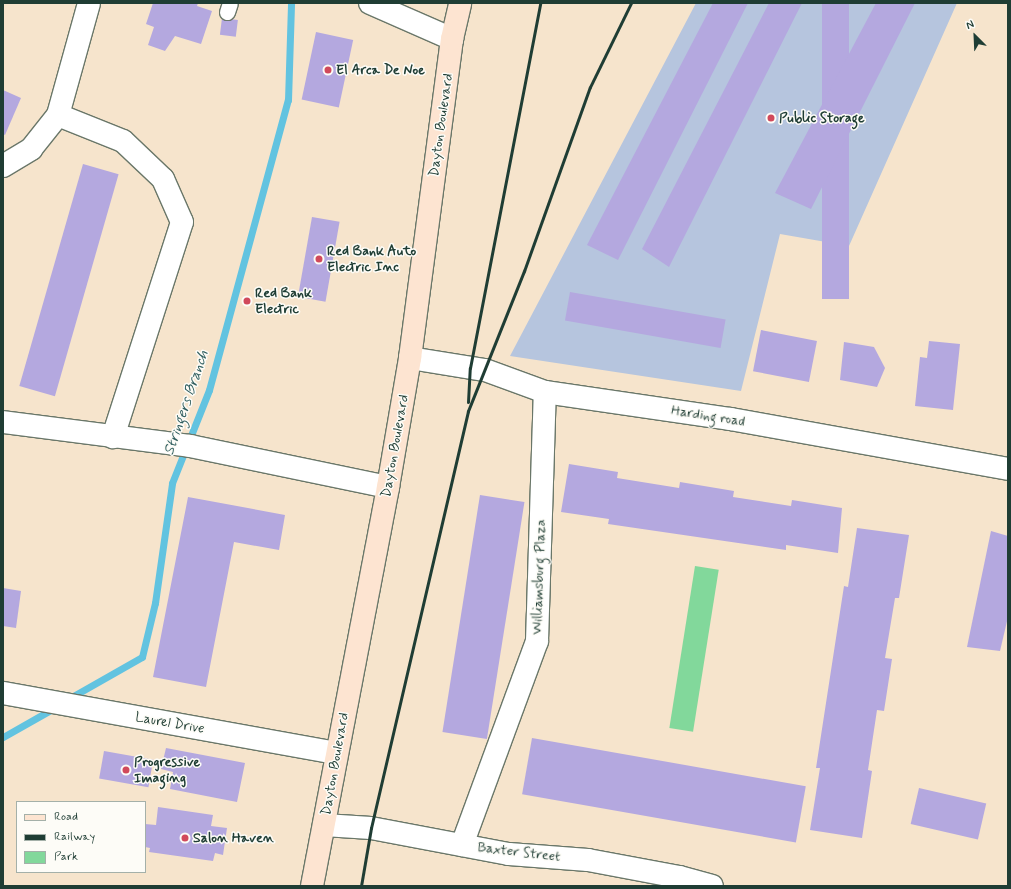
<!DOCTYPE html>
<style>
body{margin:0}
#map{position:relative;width:1011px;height:889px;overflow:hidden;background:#f6e4cc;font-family:Mynerve,sans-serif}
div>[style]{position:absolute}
.industrial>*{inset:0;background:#b6c5de}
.green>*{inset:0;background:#82d89b;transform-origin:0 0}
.stream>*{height:7px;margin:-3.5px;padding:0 3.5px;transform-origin:3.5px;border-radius:3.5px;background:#62c3e0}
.building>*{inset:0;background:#b4a8df;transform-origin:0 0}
.roads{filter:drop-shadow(1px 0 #6a7769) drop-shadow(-1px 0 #6a7769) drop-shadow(0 1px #6a7769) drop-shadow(0 -1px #6a7769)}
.lane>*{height:15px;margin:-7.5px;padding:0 7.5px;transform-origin:7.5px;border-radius:7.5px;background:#fff}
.street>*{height:22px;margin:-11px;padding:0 11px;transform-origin:11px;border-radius:11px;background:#fff}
.secondary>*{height:22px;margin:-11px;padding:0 11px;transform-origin:11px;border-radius:11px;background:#fde4d1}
.rail>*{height:3px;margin:-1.5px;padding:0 1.5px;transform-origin:1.5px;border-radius:1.5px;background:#1f3d34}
.dots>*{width:11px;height:11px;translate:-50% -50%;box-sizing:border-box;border:2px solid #fdfcf7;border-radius:50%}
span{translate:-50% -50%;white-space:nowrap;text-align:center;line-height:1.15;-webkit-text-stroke:3px #fdfcf7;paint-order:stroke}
.poi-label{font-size:14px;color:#1f3d34;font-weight:700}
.left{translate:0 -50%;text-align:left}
.street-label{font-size:14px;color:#1f3d34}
.water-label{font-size:15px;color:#305e5f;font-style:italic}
.frame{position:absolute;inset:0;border:4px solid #1f3d34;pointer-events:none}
.legend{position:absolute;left:16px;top:801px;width:130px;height:72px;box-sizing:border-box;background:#fdfcf7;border:1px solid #a4b0a9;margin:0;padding:5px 7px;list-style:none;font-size:12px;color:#1f3d34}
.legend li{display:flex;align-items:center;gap:8px;height:20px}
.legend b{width:20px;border:1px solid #a4b0a9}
.north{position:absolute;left:955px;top:16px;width:40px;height:40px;-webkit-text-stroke:3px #fdfcf7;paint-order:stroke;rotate:336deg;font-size:11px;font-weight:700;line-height:16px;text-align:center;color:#1f3d34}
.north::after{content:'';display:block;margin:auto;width:14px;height:18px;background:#1f3d34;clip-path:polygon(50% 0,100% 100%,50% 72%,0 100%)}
</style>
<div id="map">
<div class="industrial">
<i style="clip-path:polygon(696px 3px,957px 3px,849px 246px,780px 234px,741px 391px,510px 356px)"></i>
</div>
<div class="green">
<i style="left:695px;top:566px;width:24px;height:164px;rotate:9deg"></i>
</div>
<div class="stream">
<i style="left:68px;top:699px;width:85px;rotate:-29.6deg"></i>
<i style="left:142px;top:657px;width:56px;rotate:-76.5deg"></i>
<i style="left:155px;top:603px;width:121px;rotate:-81.9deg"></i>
<i style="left:172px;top:483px;width:100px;rotate:-68.3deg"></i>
<i style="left:209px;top:390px;width:301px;rotate:-74.8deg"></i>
<i style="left:288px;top:100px;width:97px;rotate:-88.2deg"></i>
<i style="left:3px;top:737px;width:59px;rotate:-29.6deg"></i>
</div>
<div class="building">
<i style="clip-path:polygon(153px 3px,198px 3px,197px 6px,212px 11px,201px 44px,175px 36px,165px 51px,148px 45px,154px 27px,146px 24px)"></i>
<i style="clip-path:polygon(713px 3px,748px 3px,618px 260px,587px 245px)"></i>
<i style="clip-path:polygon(769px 3px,802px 3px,669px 267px,642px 249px)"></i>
<i style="left:822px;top:3px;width:27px;height:296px"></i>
<i style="clip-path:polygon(876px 3px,915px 3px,811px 209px,775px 193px)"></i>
<i style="left:222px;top:18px;width:16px;height:17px;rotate:7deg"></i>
<i style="left:316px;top:32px;width:38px;height:69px;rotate:12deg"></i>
<i style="clip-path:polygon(3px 90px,21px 98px,5px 135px,3px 134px)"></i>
<i style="left:83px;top:164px;width:37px;height:231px;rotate:16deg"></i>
<i style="left:312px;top:217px;width:28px;height:81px;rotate:10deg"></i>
<i style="left:570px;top:292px;width:158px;height:29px;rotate:10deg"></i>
<i style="left:761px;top:330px;width:57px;height:42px;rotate:11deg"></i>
<i style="clip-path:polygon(929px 341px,960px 344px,953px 410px,915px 406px,920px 357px,927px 358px)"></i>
<i style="clip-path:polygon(844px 342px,874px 347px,885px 368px,877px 387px,840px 380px)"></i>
<i style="clip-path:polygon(569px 464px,618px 472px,617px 478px,679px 488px,680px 482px,734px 491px,733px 497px,791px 506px,792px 500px,842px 508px,838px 553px,786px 545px,786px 550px,608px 524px,609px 519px,561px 512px)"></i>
<i style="left:480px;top:495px;width:45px;height:240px;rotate:9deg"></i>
<i style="clip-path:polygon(188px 497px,285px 515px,279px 550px,234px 542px,206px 687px,153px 677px)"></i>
<i style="clip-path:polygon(857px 528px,909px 535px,899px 598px,895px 598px,885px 658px,892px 659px,884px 711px,877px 710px,868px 770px,872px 771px,862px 838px,810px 830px,820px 768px,816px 768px,844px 586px,848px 587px)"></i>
<i style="clip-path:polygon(991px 531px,1008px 536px,1008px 617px,1000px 651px,967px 647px)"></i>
<i style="clip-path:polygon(3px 588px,21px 591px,16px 628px,3px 626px)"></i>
<i style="left:532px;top:738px;width:278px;height:57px;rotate:10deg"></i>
<i style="clip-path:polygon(166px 748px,245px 763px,237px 802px,170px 789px,173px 772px,161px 769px)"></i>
<i style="left:104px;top:751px;width:50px;height:28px;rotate:10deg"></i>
<i style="left:919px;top:788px;width:69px;height:37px;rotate:13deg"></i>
<i style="clip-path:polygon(158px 807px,213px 815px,211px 826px,227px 828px,223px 855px,215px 853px,213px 861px,149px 852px,150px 848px,145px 847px,145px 824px,156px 825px)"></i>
</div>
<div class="roads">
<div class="lane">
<i style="left:227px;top:12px;width:9px;rotate:-72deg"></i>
</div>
<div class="street">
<i style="left:370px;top:3px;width:90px;rotate:23.7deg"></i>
<i style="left:58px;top:115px;width:70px;rotate:21.8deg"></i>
<i style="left:123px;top:141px;width:55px;rotate:43.5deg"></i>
<i style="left:163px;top:179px;width:47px;rotate:66.2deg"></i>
<i style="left:182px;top:222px;width:226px;rotate:107.8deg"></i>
<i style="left:3px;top:166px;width:33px;rotate:-31deg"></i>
<i style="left:31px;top:149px;width:43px;rotate:-51.5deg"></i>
<i style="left:58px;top:115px;width:116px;rotate:-74.5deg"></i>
<i style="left:410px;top:358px;width:76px;rotate:9.1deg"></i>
<i style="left:485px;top:370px;width:64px;rotate:20.1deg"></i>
<i style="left:545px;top:392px;width:188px;rotate:8.3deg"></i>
<i style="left:731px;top:419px;width:281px;rotate:10.2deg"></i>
<i style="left:3px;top:422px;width:189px;rotate:7.3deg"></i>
<i style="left:190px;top:446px;width:202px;rotate:11.7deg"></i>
<i style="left:3px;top:693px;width:338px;rotate:10.2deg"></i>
<i style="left:324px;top:825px;width:47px;rotate:3.7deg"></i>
<i style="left:371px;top:828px;width:140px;rotate:10.7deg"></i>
<i style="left:509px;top:854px;width:79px;rotate:4.3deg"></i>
<i style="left:588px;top:860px;width:93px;rotate:10.6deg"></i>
<i style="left:679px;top:877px;width:34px;rotate:15deg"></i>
<i style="left:462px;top:845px;width:217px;rotate:-69.8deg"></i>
<i style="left:537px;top:641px;width:249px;rotate:-88.2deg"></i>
</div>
<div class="secondary">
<i style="left:312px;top:886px;width:406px;rotate:-79.2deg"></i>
<i style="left:388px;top:487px;width:131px;rotate:-80.3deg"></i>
<i style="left:410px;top:358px;width:322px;rotate:-82.5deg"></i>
<i style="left:452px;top:39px;width:37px;rotate:-77deg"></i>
</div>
</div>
<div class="rail">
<i style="left:468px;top:402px;width:34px;rotate:-87deg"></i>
<i style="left:470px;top:368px;width:372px;rotate:-79.1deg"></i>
<i style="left:361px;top:886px;width:59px;rotate:-80.2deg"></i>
<i style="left:371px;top:828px;width:428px;rotate:-76.9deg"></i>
<i style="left:468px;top:411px;width:151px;rotate:-68.2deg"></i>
<i style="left:524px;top:271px;width:195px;rotate:-70.3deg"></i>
<i style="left:590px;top:87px;width:93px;rotate:-64deg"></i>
</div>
<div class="dots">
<i style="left:328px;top:70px;background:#d1495b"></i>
<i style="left:771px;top:118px;background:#d1495b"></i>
<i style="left:319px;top:259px;background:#d1495b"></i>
<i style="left:247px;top:301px;background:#d1495b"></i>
<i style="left:126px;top:770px;background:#d1495b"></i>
<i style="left:185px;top:838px;background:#d1495b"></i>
</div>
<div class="poi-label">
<span class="left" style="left:336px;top:70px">El Arca De Noe</span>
<span class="left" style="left:779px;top:118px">Public Storage</span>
<span class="left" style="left:327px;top:259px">Red Bank Auto<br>Electric Inc</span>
<span class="left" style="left:255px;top:301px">Red Bank<br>Electric</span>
<span class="left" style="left:134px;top:770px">Progressive<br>Imaging</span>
<span class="left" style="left:193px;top:838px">Salon Haven</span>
</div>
<div class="street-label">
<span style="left:441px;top:125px;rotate:-82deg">Dayton Boulevard</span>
<span style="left:708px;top:416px;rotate:9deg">Harding road</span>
<span style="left:395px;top:446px;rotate:-80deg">Dayton Boulevard</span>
<span style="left:539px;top:577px;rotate:-88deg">Williamsburg Plaza</span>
<span style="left:170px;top:723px;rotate:10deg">Laurel Drive</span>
<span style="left:335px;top:764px;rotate:-80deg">Dayton Boulevard</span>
<span style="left:519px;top:852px;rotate:7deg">Baxter Street</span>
</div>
<div class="water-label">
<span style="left:187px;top:403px;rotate:-71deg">Stringers Branch</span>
</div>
<div class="frame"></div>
<ul class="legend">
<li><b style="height:5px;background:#fde4d1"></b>Road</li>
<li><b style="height:5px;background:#1f3d34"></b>Railway</li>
<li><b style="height:11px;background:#82d89b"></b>Park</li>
</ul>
<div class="north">N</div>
</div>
